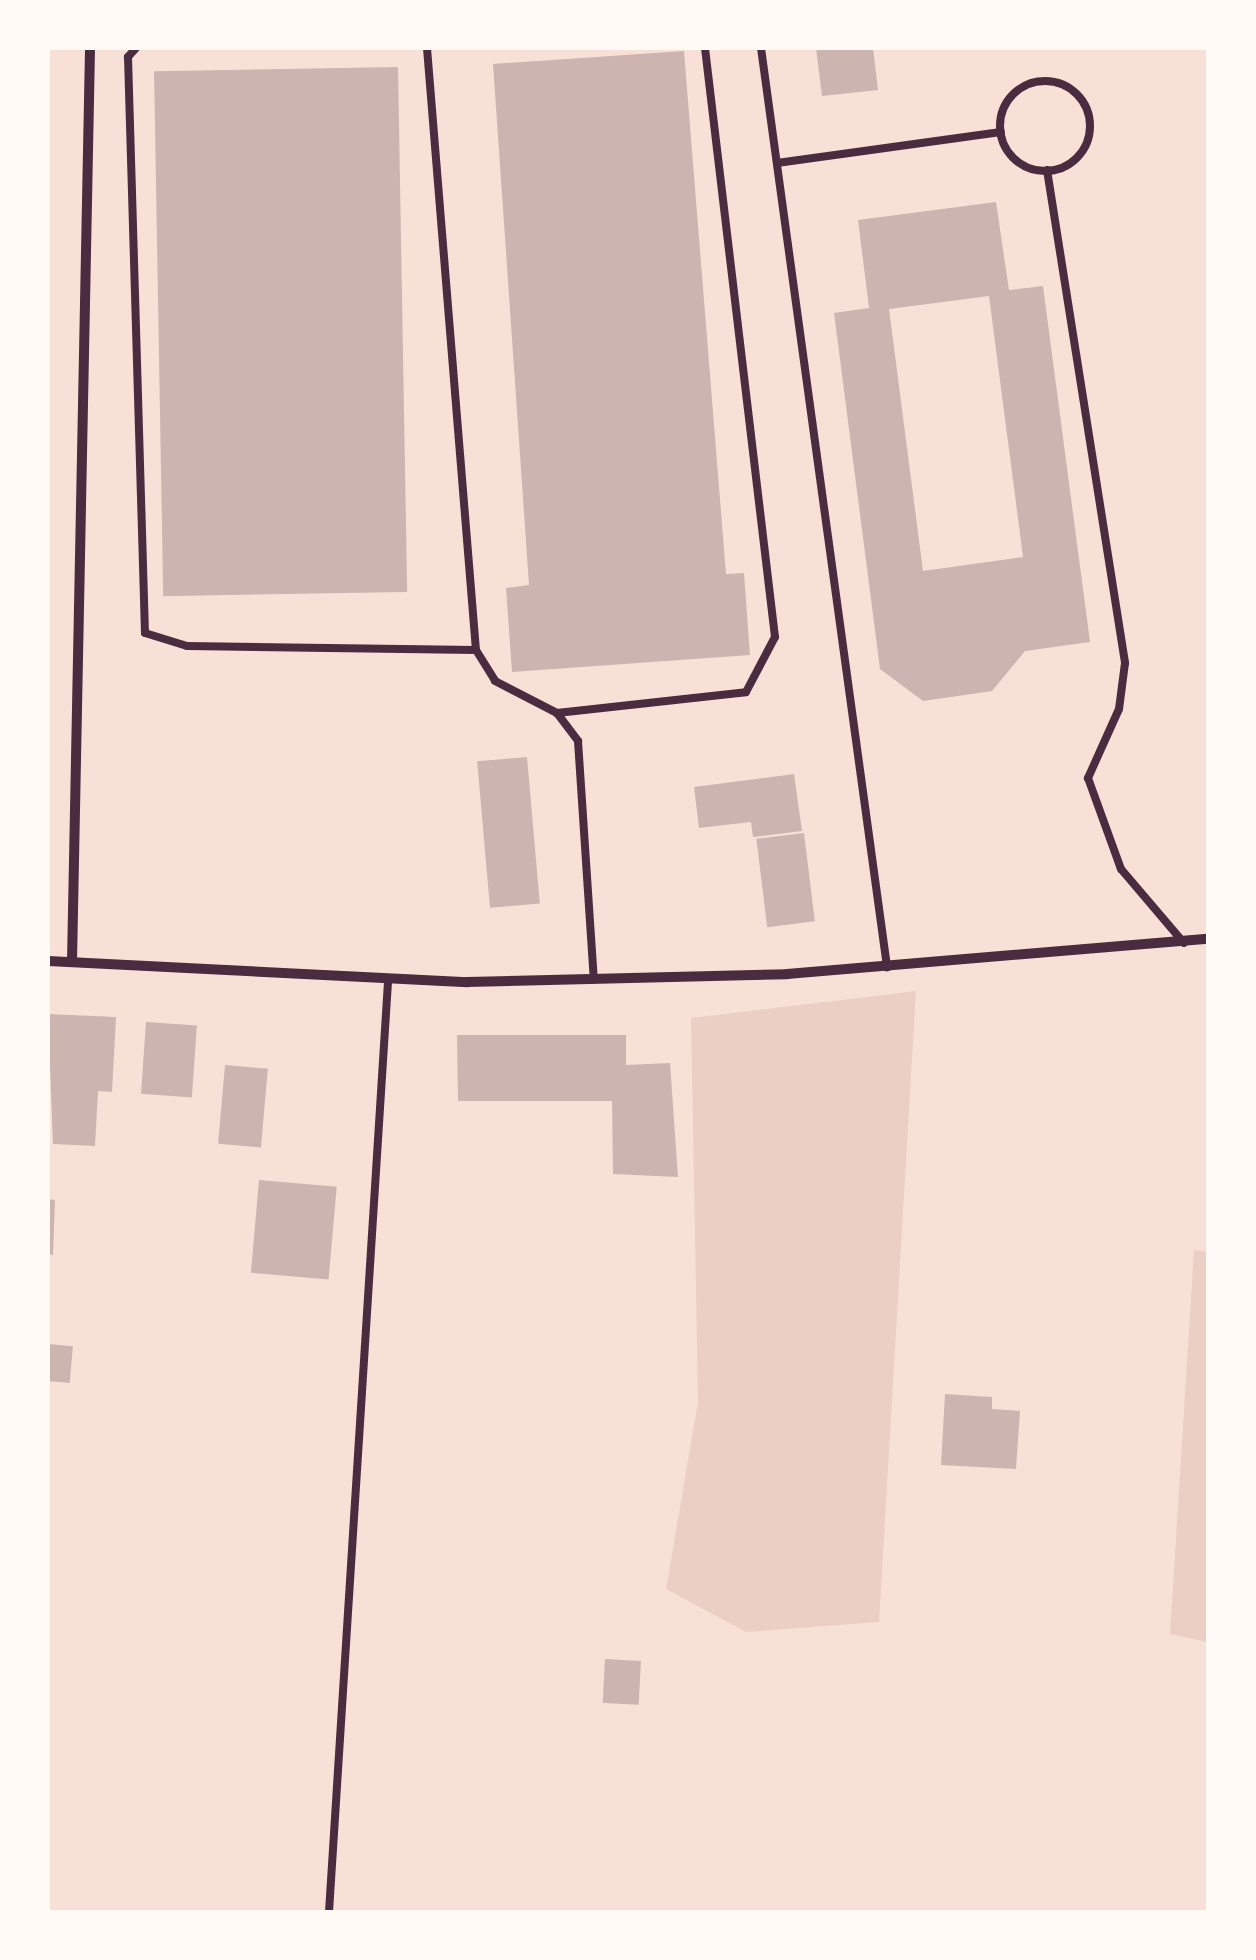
<!DOCTYPE html>
<style>
body{margin:0}
#map{position:relative;width:1256px;height:1960px;overflow:hidden;background:#f7e1d7;font-family:Poppins,sans-serif}
div>[style]{position:absolute}
.green>*{inset:0;background:#ebcfc5}
.building>*{inset:0;background:#ccb4b1;transform-origin:0 0}
.service>*{height:8px;margin:-4px;padding:0 4px;transform-origin:4px;border-radius:4px;background:#4a2c40}
.service>.ring{margin:-4px;padding:0;box-sizing:content-box;background:none;border:8px solid #4a2c40;border-radius:50%}
.minor>*{height:10px;margin:-5px;padding:0 5px;transform-origin:5px;border-radius:5px;background:#4a2c40}
span{translate:-50% -50%;white-space:nowrap;text-align:center;line-height:1.15;-webkit-text-stroke:8px #fffaf5;paint-order:stroke}
.frame{position:absolute;inset:0;border:50px solid #fffaf5;pointer-events:none}
</style>
<div id="map">
<div class="green">
<i style="clip-path:polygon(916px 991px,879px 1622px,746px 1632px,666px 1589px,698px 1402px,691px 1018px)"></i>
<i style="clip-path:polygon(1194px 1250px,1208px 1252px,1208px 1642px,1170px 1634px)"></i>
</div>
<div class="building">
<i style="clip-path:polygon(816px 48px,873px 48px,878px 90px,822px 96px)"></i>
<i style="clip-path:polygon(684px 51px,726px 574px,744px 573px,750px 655px,512px 672px,506px 588px,529px 585px,493px 64px)"></i>
<i style="left:398px;top:67px;width:525px;height:244px;rotate:89deg"></i>
<i style="clip-path:polygon(evenodd,996px 202px,1009px 290px,1043px 286px,1090px 642px,1025px 651px,992px 691px,923px 701px,880px 669px,834px 313px,869px 308px,858px 220px,996px 202px,989px 296px,1023px 557px,923px 571px,889px 309px,989px 296px)"></i>
<i style="left:527px;top:757px;width:147px;height:50px;rotate:85deg"></i>
<i style="clip-path:polygon(794px 774px,802px 831px,753px 837px,751px 822px,699px 828px,694px 787px)"></i>
<i style="left:804px;top:833px;width:89px;height:48px;rotate:83deg"></i>
<i style="clip-path:polygon(48px 1014px,116px 1017px,112px 1092px,98px 1091px,95px 1146px,53px 1144px)"></i>
<i style="left:146px;top:1022px;width:51px;height:72px;rotate:4deg"></i>
<i style="clip-path:polygon(457px 1035px,626px 1035px,626px 1065px,670px 1063px,678px 1177px,613px 1174px,612px 1101px,458px 1101px)"></i>
<i style="left:225px;top:1065px;width:43px;height:79px;rotate:5deg"></i>
<i style="left:259px;top:1180px;width:78px;height:93px;rotate:5deg"></i>
<i style="clip-path:polygon(48px 1199px,55px 1200px,53px 1255px,48px 1254px)"></i>
<i style="left:48px;top:1344px;width:25px;height:37px;rotate:5deg"></i>
<i style="clip-path:polygon(945px 1394px,992px 1397px,992px 1409px,1020px 1411px,1016px 1469px,941px 1465px)"></i>
<i style="left:605px;top:1659px;width:36px;height:44px;rotate:3deg"></i>
</div>
<div class="service">
<i style="left:136px;top:48px;width:12px;rotate:132deg"></i>
<i style="left:128px;top:57px;width:576px;rotate:88.31deg"></i>
<i style="left:145px;top:633px;width:44px;rotate:17.2deg"></i>
<i style="left:187px;top:646px;width:289px;rotate:0.8deg"></i>
<i style="left:427px;top:48px;width:604px;rotate:85.35deg"></i>
<i style="left:476px;top:650px;width:36px;rotate:58deg"></i>
<i style="left:495px;top:681px;width:70px;rotate:27.3deg"></i>
<i style="left:557px;top:713px;width:35px;rotate:53deg"></i>
<i style="left:578px;top:741px;width:239px;rotate:86.2deg"></i>
<i style="left:761px;top:48px;width:928px;rotate:82.19deg"></i>
<i class="ring" style="left:1000px;top:81px;width:82px;height:82px"></i>
<i style="left:777px;top:163px;width:226px;rotate:-7.9deg"></i>
<i style="left:1047px;top:170px;width:499px;rotate:81deg"></i>
<i style="left:1125px;top:663px;width:46px;rotate:97.4deg"></i>
<i style="left:1119px;top:709px;width:76px;rotate:114.2deg"></i>
<i style="left:1088px;top:778px;width:97px;rotate:70.1deg"></i>
<i style="left:1121px;top:869px;width:97px;rotate:49.6deg"></i>
<i style="left:557px;top:713px;width:190px;rotate:-6.3deg"></i>
<i style="left:746px;top:692px;width:62px;rotate:-62.2deg"></i>
<i style="left:775px;top:637px;width:593px;rotate:-96.78deg"></i>
<i style="left:329px;top:1912px;width:932px;rotate:-86.37deg"></i>
</div>
<div class="minor">
<i style="left:48px;top:961px;width:420px;rotate:2.9deg"></i>
<i style="left:467px;top:982px;width:320px;rotate:-1.4deg"></i>
<i style="left:787px;top:974px;width:422px;rotate:-4.8deg"></i>
<i style="left:72px;top:962px;width:914px;rotate:-88.87deg"></i>
</div>
<div class="frame"></div>
</div>
